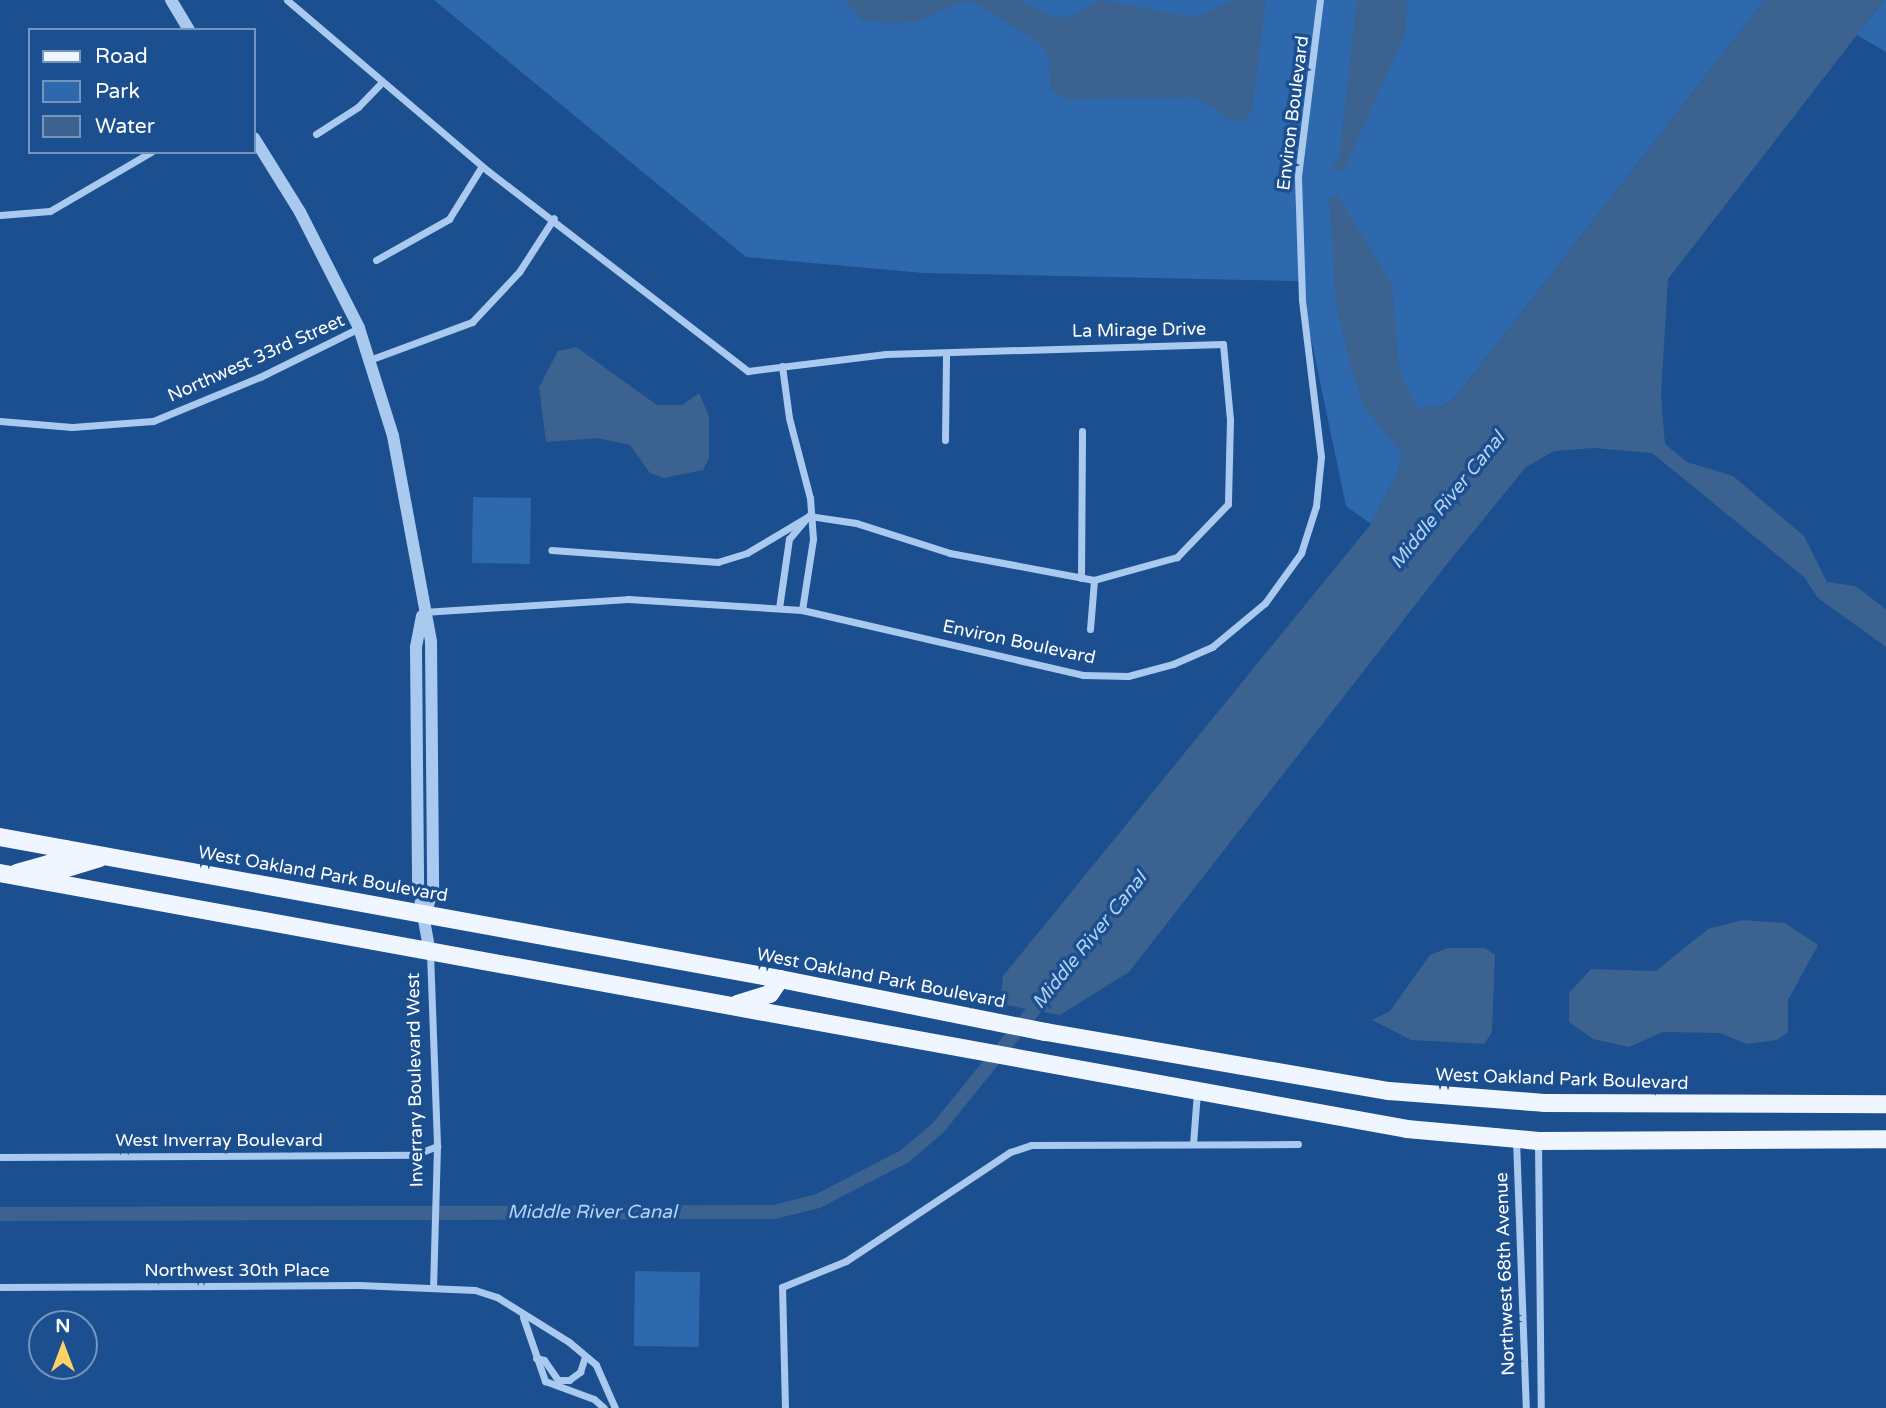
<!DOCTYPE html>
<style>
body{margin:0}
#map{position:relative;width:1886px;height:1408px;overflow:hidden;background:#1b4f8f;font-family:"Varela Round",sans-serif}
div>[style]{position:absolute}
.green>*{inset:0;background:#2e69ad;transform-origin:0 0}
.water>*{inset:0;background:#3c6290}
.canal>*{height:14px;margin:-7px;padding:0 7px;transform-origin:7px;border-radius:7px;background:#3c6290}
.minor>*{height:7px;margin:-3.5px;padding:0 3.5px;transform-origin:3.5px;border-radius:3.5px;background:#a9c9ee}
.tertiary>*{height:12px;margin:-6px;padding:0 6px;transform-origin:6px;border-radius:6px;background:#a9c9ee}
.primary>*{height:18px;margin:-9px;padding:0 9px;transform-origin:9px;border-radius:9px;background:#f0f6ff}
span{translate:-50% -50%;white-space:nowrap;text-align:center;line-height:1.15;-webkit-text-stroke:7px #1b4f8f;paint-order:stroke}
.street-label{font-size:18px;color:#fff}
.water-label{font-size:19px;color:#b5d3f5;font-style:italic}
.legend{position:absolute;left:28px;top:28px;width:228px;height:126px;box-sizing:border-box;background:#1b4f8f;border:2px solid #7695bc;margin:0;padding:9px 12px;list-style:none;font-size:21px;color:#fff}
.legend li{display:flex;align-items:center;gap:14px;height:35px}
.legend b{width:35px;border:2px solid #7695bc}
.north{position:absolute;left:28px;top:1310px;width:70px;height:70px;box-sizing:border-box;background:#1b4f8f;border:2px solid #7695bc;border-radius:50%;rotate:0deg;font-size:19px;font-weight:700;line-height:28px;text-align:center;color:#fff}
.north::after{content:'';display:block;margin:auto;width:24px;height:32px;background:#ffd166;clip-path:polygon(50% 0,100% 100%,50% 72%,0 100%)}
</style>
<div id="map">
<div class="green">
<i style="clip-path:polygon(434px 0,1765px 0,1455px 398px,1438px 408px,1402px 454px,1399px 471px,1371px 524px,1346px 506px,1299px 281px,924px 273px,746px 257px)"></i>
<i style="clip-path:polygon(1884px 0,1886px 0,1886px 52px,1857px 35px)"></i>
<i style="left:531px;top:498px;width:66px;height:58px;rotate:91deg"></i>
<i style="left:635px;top:1271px;width:65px;height:75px;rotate:1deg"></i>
</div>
<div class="water">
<i style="clip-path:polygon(845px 0,1019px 0,1056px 18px,1072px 16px,1100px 0,1186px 16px,1200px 15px,1235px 0,1266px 0,1252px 112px,1244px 120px,1232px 121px,1196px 97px,1067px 99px,1051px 89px,1048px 58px,1040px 43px,974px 2px,961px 2px,915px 22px,887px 23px,862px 20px)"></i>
<i style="clip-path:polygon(1357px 0,1407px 0,1406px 32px,1344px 170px,1332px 169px,1339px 157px)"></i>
<i style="clip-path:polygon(1765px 0,1884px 0,1668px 279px,1661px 395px,1665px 444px,1687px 462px,1733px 476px,1804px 536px,1827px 582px,1855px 586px,1886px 609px,1886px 647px,1818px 598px,1804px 577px,1652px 453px,1594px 448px,1554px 451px,1526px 467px,1447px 564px,1129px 972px,1060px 1015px,1000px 1004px,1003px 976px,1371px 524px,1399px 471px,1402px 454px,1364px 407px,1348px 356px,1336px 304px,1329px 197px,1338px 196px,1392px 284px,1399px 368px,1415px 405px,1419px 409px,1432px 405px,1438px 408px,1455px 398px)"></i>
<i style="clip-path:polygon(576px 347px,657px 405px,682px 405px,699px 393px,709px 416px,709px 458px,703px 470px,664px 478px,650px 473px,630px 445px,598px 438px,546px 442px,539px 387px,558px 351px)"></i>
<i style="clip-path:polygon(1743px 920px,1785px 923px,1818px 945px,1788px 1000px,1788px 1032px,1777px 1040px,1747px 1044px,1720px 1033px,1663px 1032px,1629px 1047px,1593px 1039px,1569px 1022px,1569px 993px,1591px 969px,1656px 971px,1708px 929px)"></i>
<i style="clip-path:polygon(1448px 948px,1485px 948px,1495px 955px,1492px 1032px,1484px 1044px,1411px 1040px,1372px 1020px,1390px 1011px,1430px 955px)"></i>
</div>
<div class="canal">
<i style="left:0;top:1214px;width:774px;rotate:-0.15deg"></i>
<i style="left:774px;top:1212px;width:45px;rotate:-14deg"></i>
<i style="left:818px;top:1201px;width:98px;rotate:-27.3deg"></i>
<i style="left:905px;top:1156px;width:43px;rotate:-40.3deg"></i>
<i style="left:938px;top:1128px;width:169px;rotate:-51deg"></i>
</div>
<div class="minor">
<i style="left:287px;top:0;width:264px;rotate:40.4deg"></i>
<i style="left:488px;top:171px;width:328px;rotate:37.6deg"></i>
<i style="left:748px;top:371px;width:139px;rotate:-7deg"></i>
<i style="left:886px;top:354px;width:337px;rotate:-1.7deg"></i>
<i style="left:1223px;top:344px;width:76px;rotate:84.7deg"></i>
<i style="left:1230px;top:420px;width:84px;rotate:91.4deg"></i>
<i style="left:1228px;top:504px;width:74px;rotate:133.9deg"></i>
<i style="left:1177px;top:557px;width:86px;rotate:164.5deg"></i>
<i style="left:1094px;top:580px;width:147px;rotate:-169.4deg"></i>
<i style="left:950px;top:553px;width:99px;rotate:-162.3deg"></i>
<i style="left:856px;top:523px;width:48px;rotate:-171.5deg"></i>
<i style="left:809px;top:516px;width:72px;rotate:149.2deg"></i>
<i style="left:747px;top:553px;width:30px;rotate:163deg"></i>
<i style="left:718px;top:562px;width:167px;rotate:-175.9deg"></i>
<i style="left:316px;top:134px;width:50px;rotate:-32.7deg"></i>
<i style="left:358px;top:107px;width:33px;rotate:-46deg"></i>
<i style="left:0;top:215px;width:50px;rotate:-4.6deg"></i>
<i style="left:50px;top:211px;width:117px;rotate:-30.3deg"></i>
<i style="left:376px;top:260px;width:84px;rotate:-29.3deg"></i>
<i style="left:449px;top:219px;width:62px;rotate:-58.1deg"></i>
<i style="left:372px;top:359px;width:107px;rotate:-20.3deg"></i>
<i style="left:472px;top:322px;width:69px;rotate:-46.8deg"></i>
<i style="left:519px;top:272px;width:64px;rotate:-57.1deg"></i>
<i style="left:782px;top:366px;width:52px;rotate:82.3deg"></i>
<i style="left:789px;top:418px;width:83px;rotate:75.3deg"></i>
<i style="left:810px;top:498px;width:41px;rotate:85.8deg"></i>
<i style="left:813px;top:539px;width:72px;rotate:98.8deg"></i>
<i style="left:0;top:421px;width:72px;rotate:4.8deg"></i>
<i style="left:72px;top:427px;width:81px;rotate:-4.2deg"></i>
<i style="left:153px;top:421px;width:116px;rotate:-22.4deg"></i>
<i style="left:260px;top:377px;width:110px;rotate:-26.3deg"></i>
<i style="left:945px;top:440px;width:87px;rotate:-89.3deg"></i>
<i style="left:1081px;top:578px;width:147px;rotate:-89.6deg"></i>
<i style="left:779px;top:608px;width:70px;rotate:-81.8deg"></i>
<i style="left:789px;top:539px;width:26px;rotate:-50deg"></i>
<i style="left:423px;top:612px;width:205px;rotate:-3.6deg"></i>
<i style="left:628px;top:599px;width:174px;rotate:3.6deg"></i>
<i style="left:802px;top:610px;width:288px;rotate:13deg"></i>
<i style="left:1083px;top:675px;width:45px;rotate:1.3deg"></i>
<i style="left:1128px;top:676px;width:47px;rotate:-14.9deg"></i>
<i style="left:1173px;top:664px;width:43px;rotate:-23.6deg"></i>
<i style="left:1212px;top:647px;width:69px;rotate:-39.7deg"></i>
<i style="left:1265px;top:603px;width:62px;rotate:-54.2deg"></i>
<i style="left:1301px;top:553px;width:49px;rotate:-72.3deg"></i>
<i style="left:1316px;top:506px;width:49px;rotate:-84.2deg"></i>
<i style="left:1321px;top:457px;width:159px;rotate:-96.9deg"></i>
<i style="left:1302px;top:299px;width:123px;rotate:-91.9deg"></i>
<i style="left:1298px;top:176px;width:177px;rotate:-82.9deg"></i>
<i style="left:1090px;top:629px;width:49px;rotate:-85.3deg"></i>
<i style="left:430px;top:953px;width:193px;rotate:87.9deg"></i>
<i style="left:437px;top:1146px;width:140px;rotate:91.6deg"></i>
<i style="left:1516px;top:1140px;width:268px;rotate:87.9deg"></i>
<i style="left:1538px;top:1143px;width:265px;rotate:89.4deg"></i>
<i style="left:1193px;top:1144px;width:52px;rotate:-85.6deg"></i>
<i style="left:0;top:1157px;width:414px;rotate:-0.3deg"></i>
<i style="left:414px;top:1155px;width:25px;rotate:-21deg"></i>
<i style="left:0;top:1287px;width:359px;rotate:-0.3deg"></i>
<i style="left:359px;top:1285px;width:116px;rotate:2.5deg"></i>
<i style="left:475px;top:1290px;width:23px;rotate:18deg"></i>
<i style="left:497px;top:1297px;width:85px;rotate:32deg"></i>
<i style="left:569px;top:1342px;width:35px;rotate:40deg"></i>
<i style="left:596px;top:1365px;width:47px;rotate:66.2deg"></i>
<i style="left:523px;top:1317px;width:68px;rotate:71deg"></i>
<i style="left:545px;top:1381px;width:52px;rotate:20.2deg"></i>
<i style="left:594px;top:1399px;width:13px;rotate:42deg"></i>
<i style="left:536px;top:1358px;width:8px;rotate:14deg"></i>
<i style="left:544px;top:1360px;width:24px;rotate:55deg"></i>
<i style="left:558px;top:1380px;width:11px"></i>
<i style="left:569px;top:1380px;width:14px;rotate:-36deg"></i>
<i style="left:580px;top:1372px;width:16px;rotate:-72deg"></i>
<i style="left:785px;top:1408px;width:121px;rotate:-91.4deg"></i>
<i style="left:782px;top:1287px;width:69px;rotate:-22.1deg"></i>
<i style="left:846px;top:1261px;width:197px;rotate:-33.6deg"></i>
<i style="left:1010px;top:1152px;width:22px;rotate:-18deg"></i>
<i style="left:1031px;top:1145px;width:267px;rotate:-0.2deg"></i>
</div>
<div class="tertiary">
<i style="left:171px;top:0;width:35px;rotate:59deg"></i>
<i style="left:254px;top:138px;width:87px;rotate:58.1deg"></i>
<i style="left:300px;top:212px;width:130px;rotate:63deg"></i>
<i style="left:359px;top:328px;width:113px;rotate:72.5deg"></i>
<i style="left:393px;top:436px;width:209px;rotate:79.5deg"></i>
<i style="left:431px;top:642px;width:247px;rotate:89.5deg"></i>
<i style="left:433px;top:889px;width:27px;rotate:107deg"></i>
<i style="left:422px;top:616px;width:32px;rotate:101deg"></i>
<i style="left:416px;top:647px;width:240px;rotate:89.5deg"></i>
<i style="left:418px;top:887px;width:67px;rotate:79.7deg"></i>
</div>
<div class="primary">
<i style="left:0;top:837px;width:793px;rotate:10.32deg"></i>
<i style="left:780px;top:979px;width:271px;rotate:11.3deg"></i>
<i style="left:1046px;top:1032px;width:348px;rotate:9.8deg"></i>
<i style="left:1389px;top:1091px;width:155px;rotate:4.4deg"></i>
<i style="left:1544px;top:1103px;width:342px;rotate:0.2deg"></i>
<i style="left:0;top:873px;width:1430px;rotate:10.31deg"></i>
<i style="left:1407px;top:1129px;width:132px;rotate:5.2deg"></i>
<i style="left:1538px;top:1141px;width:348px;rotate:-0.3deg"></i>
<i style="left:17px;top:873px;width:35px;rotate:-16deg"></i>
<i style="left:51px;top:863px;width:20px;rotate:-45deg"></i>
<i style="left:50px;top:882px;width:19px;rotate:-43deg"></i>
<i style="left:64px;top:869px;width:37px;rotate:-17deg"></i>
<i style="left:737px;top:1004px;width:34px;rotate:-17deg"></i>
<i style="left:770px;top:994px;width:18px;rotate:-56deg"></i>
</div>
<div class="street-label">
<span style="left:1293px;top:113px;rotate:-83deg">Environ Boulevard</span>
<span style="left:1139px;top:330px;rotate:-1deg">La Mirage Drive</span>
<span style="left:256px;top:358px;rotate:-24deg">Northwest 33rd Street</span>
<span style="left:1019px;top:642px;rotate:12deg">Environ Boulevard</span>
<span style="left:323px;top:874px;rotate:10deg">West Oakland Park Boulevard</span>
<span style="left:881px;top:978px;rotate:11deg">West Oakland Park Boulevard</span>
<span style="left:1562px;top:1079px;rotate:2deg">West Oakland Park Boulevard</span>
<span style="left:415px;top:1080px;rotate:-91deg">Inverrary Boulevard West</span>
<span style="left:219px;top:1140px">West Inverray Boulevard</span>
<span style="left:237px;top:1270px">Northwest 30th Place</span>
<span style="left:1505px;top:1274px;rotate:-92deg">Northwest 68th Avenue</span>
</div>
<div class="water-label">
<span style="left:1448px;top:501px;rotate:-51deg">Middle River Canal</span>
<span style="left:1090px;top:941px;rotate:-51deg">Middle River Canal</span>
<span style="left:592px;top:1213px">Middle River Canal</span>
</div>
<ul class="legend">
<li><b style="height:9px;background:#f0f6ff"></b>Road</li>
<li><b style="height:19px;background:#2e69ad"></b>Park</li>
<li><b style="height:19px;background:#3c6290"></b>Water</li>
</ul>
<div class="north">N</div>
</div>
